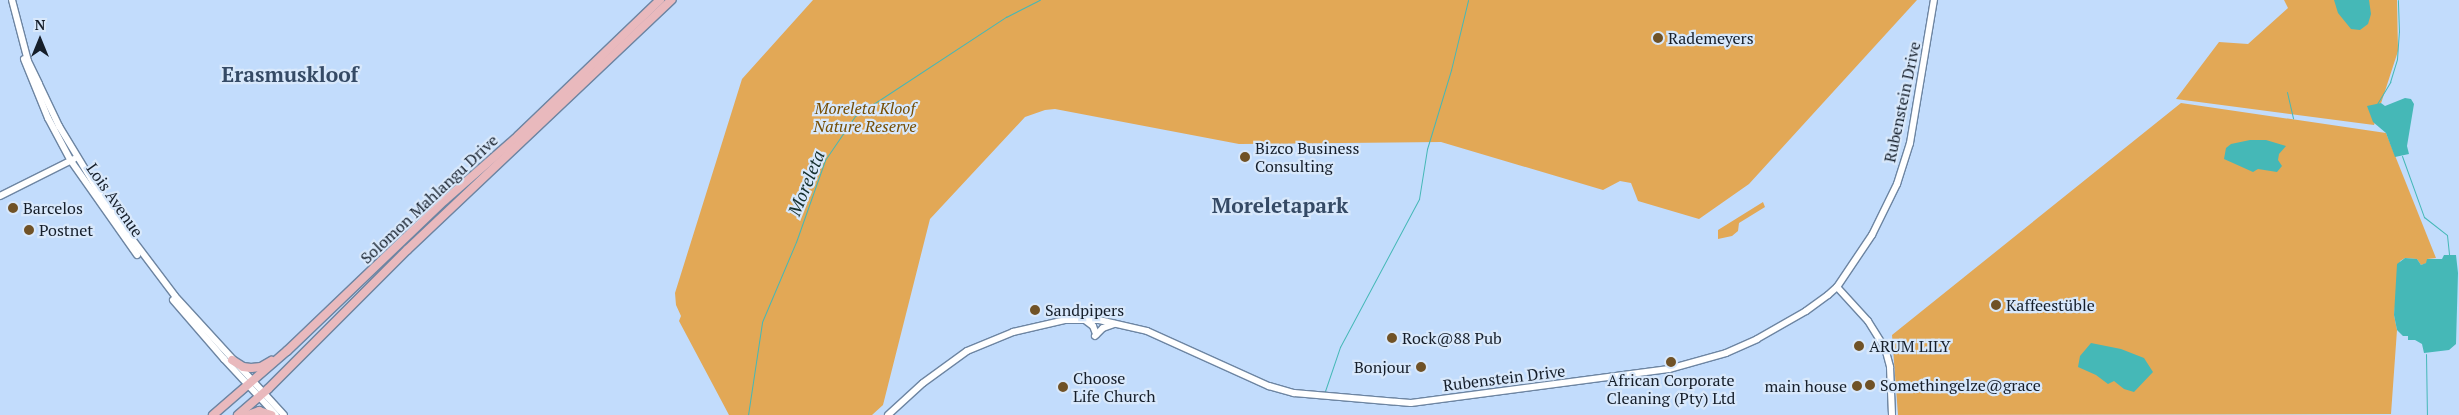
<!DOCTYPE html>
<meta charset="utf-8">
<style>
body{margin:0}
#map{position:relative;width:2459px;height:415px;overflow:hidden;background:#c2dcfc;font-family:"PT Serif",serif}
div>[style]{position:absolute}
.green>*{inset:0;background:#e2a856}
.water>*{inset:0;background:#45b8b7}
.stream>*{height:1px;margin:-0.5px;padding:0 0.5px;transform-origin:0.5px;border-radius:0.5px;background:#45b8b7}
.roads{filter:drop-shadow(1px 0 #6d85a2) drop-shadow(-1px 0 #6d85a2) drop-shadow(0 1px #6d85a2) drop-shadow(0 -1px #6d85a2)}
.tertiary>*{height:6px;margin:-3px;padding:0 3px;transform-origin:3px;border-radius:3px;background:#fff}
.primary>*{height:8px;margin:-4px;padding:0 4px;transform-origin:4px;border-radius:4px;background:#e9b9bd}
.dots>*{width:14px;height:14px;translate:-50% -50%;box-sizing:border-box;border:2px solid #d8e8fb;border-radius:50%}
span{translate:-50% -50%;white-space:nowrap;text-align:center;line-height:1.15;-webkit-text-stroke:4.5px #d8e8fb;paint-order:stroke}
.poi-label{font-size:16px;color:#151e2a}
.left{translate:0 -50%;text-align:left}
.right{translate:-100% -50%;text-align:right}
.street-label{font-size:16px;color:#151e2a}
.park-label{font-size:16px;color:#754d03;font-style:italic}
.water-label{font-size:18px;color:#152f2e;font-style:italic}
.district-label{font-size:21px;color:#354a65;font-weight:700}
.north{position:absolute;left:15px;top:15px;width:50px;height:50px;-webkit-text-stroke:4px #d8e8fb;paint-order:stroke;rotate:0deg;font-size:14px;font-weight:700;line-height:20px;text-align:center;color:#151e2a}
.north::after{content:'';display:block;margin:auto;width:18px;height:22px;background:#151e2a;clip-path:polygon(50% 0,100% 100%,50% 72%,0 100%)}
</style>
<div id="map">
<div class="green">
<i style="clip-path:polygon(813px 0,1917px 0,1749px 184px,1699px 219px,1638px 201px,1631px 183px,1620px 181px,1603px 190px,1441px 142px,1239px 144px,1055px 109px,1045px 110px,1025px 117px,930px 219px,883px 405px,872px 415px,729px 415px,679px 321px,681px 316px,676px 305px,675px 293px,742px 79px)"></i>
<i style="clip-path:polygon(2284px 0,2397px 0,2398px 51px,2374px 125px,2176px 99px,2219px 42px,2248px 44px,2288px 8px)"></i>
<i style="clip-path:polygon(2181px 103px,2386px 133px,2436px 258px,2427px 259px,2427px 263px,2421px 265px,2417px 259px,2405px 258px,2400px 261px,2394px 315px,2397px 330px,2391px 414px,1898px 415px,1892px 335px)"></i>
<i style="clip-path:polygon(1763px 202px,1765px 207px,1739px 223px,1738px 231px,1732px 236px,1718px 239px,1718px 230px)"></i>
</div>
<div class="water">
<i style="clip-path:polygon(2334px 0,2369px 0,2371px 14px,2368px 24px,2360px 30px,2351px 29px,2338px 13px)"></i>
<i style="clip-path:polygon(2405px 98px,2411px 99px,2414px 104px,2407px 146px,2409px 154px,2395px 157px,2386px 133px,2373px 122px,2367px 106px,2381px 103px,2385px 106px)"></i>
<i style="clip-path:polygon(2250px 140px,2266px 140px,2286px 146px,2279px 154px,2278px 160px,2282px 166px,2277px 172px,2258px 169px,2253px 172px,2224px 159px,2226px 148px,2231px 144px)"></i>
<i style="clip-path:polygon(2444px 255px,2456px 255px,2458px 273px,2456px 344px,2449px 350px,2424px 353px,2422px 344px,2415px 340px,2408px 340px,2408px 336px,2403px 336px,2397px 330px,2394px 315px,2397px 264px,2405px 258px,2417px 259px,2421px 265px,2426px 263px,2427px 259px,2442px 259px)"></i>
<i style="clip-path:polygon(2091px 343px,2121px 349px,2144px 358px,2153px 372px,2134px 392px,2124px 389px,2114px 381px,2108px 384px,2096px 375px,2078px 367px,2080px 356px)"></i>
</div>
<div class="stream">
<i style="left:2287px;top:92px;width:27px;rotate:77deg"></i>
<i style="left:2377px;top:104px;width:26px;rotate:-59deg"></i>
<i style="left:2390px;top:82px;width:24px;rotate:-73deg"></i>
<i style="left:2397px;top:59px;width:27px;rotate:-86deg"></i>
<i style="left:2399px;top:32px;width:32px;rotate:-92deg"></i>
<i style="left:2402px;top:156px;width:65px;rotate:70.2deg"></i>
<i style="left:2424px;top:217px;width:29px;rotate:38deg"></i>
<i style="left:2447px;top:235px;width:20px;rotate:84deg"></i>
<i style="left:2426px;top:354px;width:61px;rotate:89.1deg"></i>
<i style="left:1324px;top:394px;width:50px;rotate:-71.2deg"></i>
<i style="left:1340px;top:347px;width:168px;rotate:-61.9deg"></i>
<i style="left:1419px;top:199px;width:51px;rotate:-80.9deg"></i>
<i style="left:1427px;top:149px;width:83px;rotate:-73.1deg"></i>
<i style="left:1451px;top:70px;width:72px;rotate:-76.3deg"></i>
<i style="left:748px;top:415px;width:94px;rotate:-81.4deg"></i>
<i style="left:762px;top:322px;width:87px;rotate:-67deg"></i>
<i style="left:796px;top:242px;width:87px;rotate:-70.5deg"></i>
<i style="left:825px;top:160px;width:53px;rotate:-55.7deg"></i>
<i style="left:855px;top:116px;width:181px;rotate:-33.3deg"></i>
<i style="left:1006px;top:17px;width:38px;rotate:-27deg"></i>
</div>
<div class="roads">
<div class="tertiary">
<i style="left:12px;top:0;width:63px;rotate:75.3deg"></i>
<i style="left:28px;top:61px;width:25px;rotate:64deg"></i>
<i style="left:39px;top:84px;width:47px;rotate:64.5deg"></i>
<i style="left:59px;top:126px;width:95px;rotate:58.8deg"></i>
<i style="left:108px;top:207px;width:111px;rotate:53deg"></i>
<i style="left:175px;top:296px;width:161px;rotate:47.5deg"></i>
<i style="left:24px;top:59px;width:64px;rotate:67.9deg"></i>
<i style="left:48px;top:118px;width:49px;rotate:61.9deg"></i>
<i style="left:71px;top:161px;width:115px;rotate:54.9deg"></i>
<i style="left:0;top:196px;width:83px;rotate:-26.6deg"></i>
<i style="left:1837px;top:287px;width:46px;rotate:47.6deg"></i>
<i style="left:1868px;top:321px;width:32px;rotate:58deg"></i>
<i style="left:1885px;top:348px;width:20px;rotate:75deg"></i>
<i style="left:1890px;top:367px;width:48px;rotate:87.6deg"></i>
<i style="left:173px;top:300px;width:78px;rotate:49.2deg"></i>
<i style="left:224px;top:359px;width:76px;rotate:47.1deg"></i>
<i style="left:1085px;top:320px;width:10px;rotate:37deg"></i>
<i style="left:1093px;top:326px;width:9px;rotate:69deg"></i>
<i style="left:1095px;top:336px;width:11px;rotate:-45deg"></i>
<i style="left:1103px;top:328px;width:12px;rotate:-20deg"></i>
<i style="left:888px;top:415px;width:47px;rotate:-42.4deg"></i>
<i style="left:923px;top:383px;width:54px;rotate:-36deg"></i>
<i style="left:967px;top:351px;width:50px;rotate:-22.4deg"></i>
<i style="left:1013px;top:332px;width:53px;rotate:-13deg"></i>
<i style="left:1065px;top:320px;width:34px"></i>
<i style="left:1099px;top:320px;width:49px;rotate:12.9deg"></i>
<i style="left:1147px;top:331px;width:134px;rotate:24.3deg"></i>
<i style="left:1269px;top:386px;width:26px;rotate:16deg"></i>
<i style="left:1294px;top:393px;width:117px;rotate:4.9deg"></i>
<i style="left:1411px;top:403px;width:260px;rotate:-7.5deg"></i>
<i style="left:1669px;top:369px;width:59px;rotate:-15.7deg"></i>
<i style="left:1726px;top:353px;width:34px;rotate:-24deg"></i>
<i style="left:1757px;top:339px;width:56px;rotate:-29.7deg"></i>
<i style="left:1806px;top:311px;width:27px;rotate:-36deg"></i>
<i style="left:1828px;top:295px;width:12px;rotate:-42deg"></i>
<i style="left:1837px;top:287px;width:63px;rotate:-56.1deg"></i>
<i style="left:1872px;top:235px;width:57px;rotate:-63.9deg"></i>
<i style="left:1897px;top:184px;width:43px;rotate:-72.4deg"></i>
<i style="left:1910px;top:143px;width:145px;rotate:-80.5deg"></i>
</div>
<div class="primary">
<i style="left:232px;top:360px;width:13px;rotate:32deg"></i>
<i style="left:243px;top:367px;width:8px;rotate:7deg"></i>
<i style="left:251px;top:368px;width:10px;rotate:-6deg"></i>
<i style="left:261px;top:367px;width:12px;rotate:-31deg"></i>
<i style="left:213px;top:415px;width:98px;rotate:-40.9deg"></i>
<i style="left:287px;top:351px;width:219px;rotate:-43.7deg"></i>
<i style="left:445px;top:200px;width:97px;rotate:-41.2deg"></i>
<i style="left:518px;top:136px;width:197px;rotate:-43.8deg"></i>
<i style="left:238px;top:415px;width:40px;rotate:-41deg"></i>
<i style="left:268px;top:389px;width:197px;rotate:-45deg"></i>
<i style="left:407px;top:250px;width:364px;rotate:-43.4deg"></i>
<i style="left:248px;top:415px;width:12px;rotate:-20deg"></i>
<i style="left:259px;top:411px;width:13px;rotate:18deg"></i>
</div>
</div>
<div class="dots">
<i style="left:1658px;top:38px;background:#705226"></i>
<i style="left:1245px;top:157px;background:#705226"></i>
<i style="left:13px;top:208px;background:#705226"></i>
<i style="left:29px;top:230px;background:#705226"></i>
<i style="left:1996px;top:305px;background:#705226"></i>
<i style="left:1035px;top:310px;background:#705226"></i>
<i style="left:1392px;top:338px;background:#705226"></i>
<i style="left:1859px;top:346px;background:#705226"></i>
<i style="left:1671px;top:362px;background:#705226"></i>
<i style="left:1421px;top:367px;background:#705226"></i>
<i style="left:1870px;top:385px;background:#705226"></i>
<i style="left:1857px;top:386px;background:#705226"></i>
<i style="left:1063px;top:387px;background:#705226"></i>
</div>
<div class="poi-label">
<span class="left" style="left:1668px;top:38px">Rademeyers</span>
<span class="left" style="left:1255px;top:157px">Bizco Business<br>Consulting</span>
<span class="left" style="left:23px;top:208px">Barcelos</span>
<span class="left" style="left:39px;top:230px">Postnet</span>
<span class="left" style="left:2006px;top:305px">Kaffeestüble</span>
<span class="left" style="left:1045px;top:310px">Sandpipers</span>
<span class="left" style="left:1402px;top:338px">Rock@88 Pub</span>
<span class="left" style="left:1869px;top:346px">ARUM LILY</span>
<span class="right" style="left:1411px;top:367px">Bonjour</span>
<span class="left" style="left:1073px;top:387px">Choose<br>Life Church</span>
<span style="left:1671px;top:389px">African Corporate<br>Cleaning (Pty) Ltd</span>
<span class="left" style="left:1880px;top:385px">Somethingelze@grace</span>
<span class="right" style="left:1847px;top:386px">main house</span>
</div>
<div class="street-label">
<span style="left:1902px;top:102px;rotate:-78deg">Rubenstein Drive</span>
<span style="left:429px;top:199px;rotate:-43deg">Solomon Mahlangu Drive</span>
<span style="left:115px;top:200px;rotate:55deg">Lois Avenue</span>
<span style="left:1504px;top:378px;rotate:-7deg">Rubenstein Drive</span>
</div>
<div class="park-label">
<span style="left:865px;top:117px">Moreleta Kloof<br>Nature Reserve</span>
</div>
<div class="water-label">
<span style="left:806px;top:183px;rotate:-68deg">Moreleta</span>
</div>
<div class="district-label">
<span style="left:290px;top:74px">Erasmuskloof</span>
<span style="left:1280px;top:205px">Moreletapark</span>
</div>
<div class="north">N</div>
</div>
